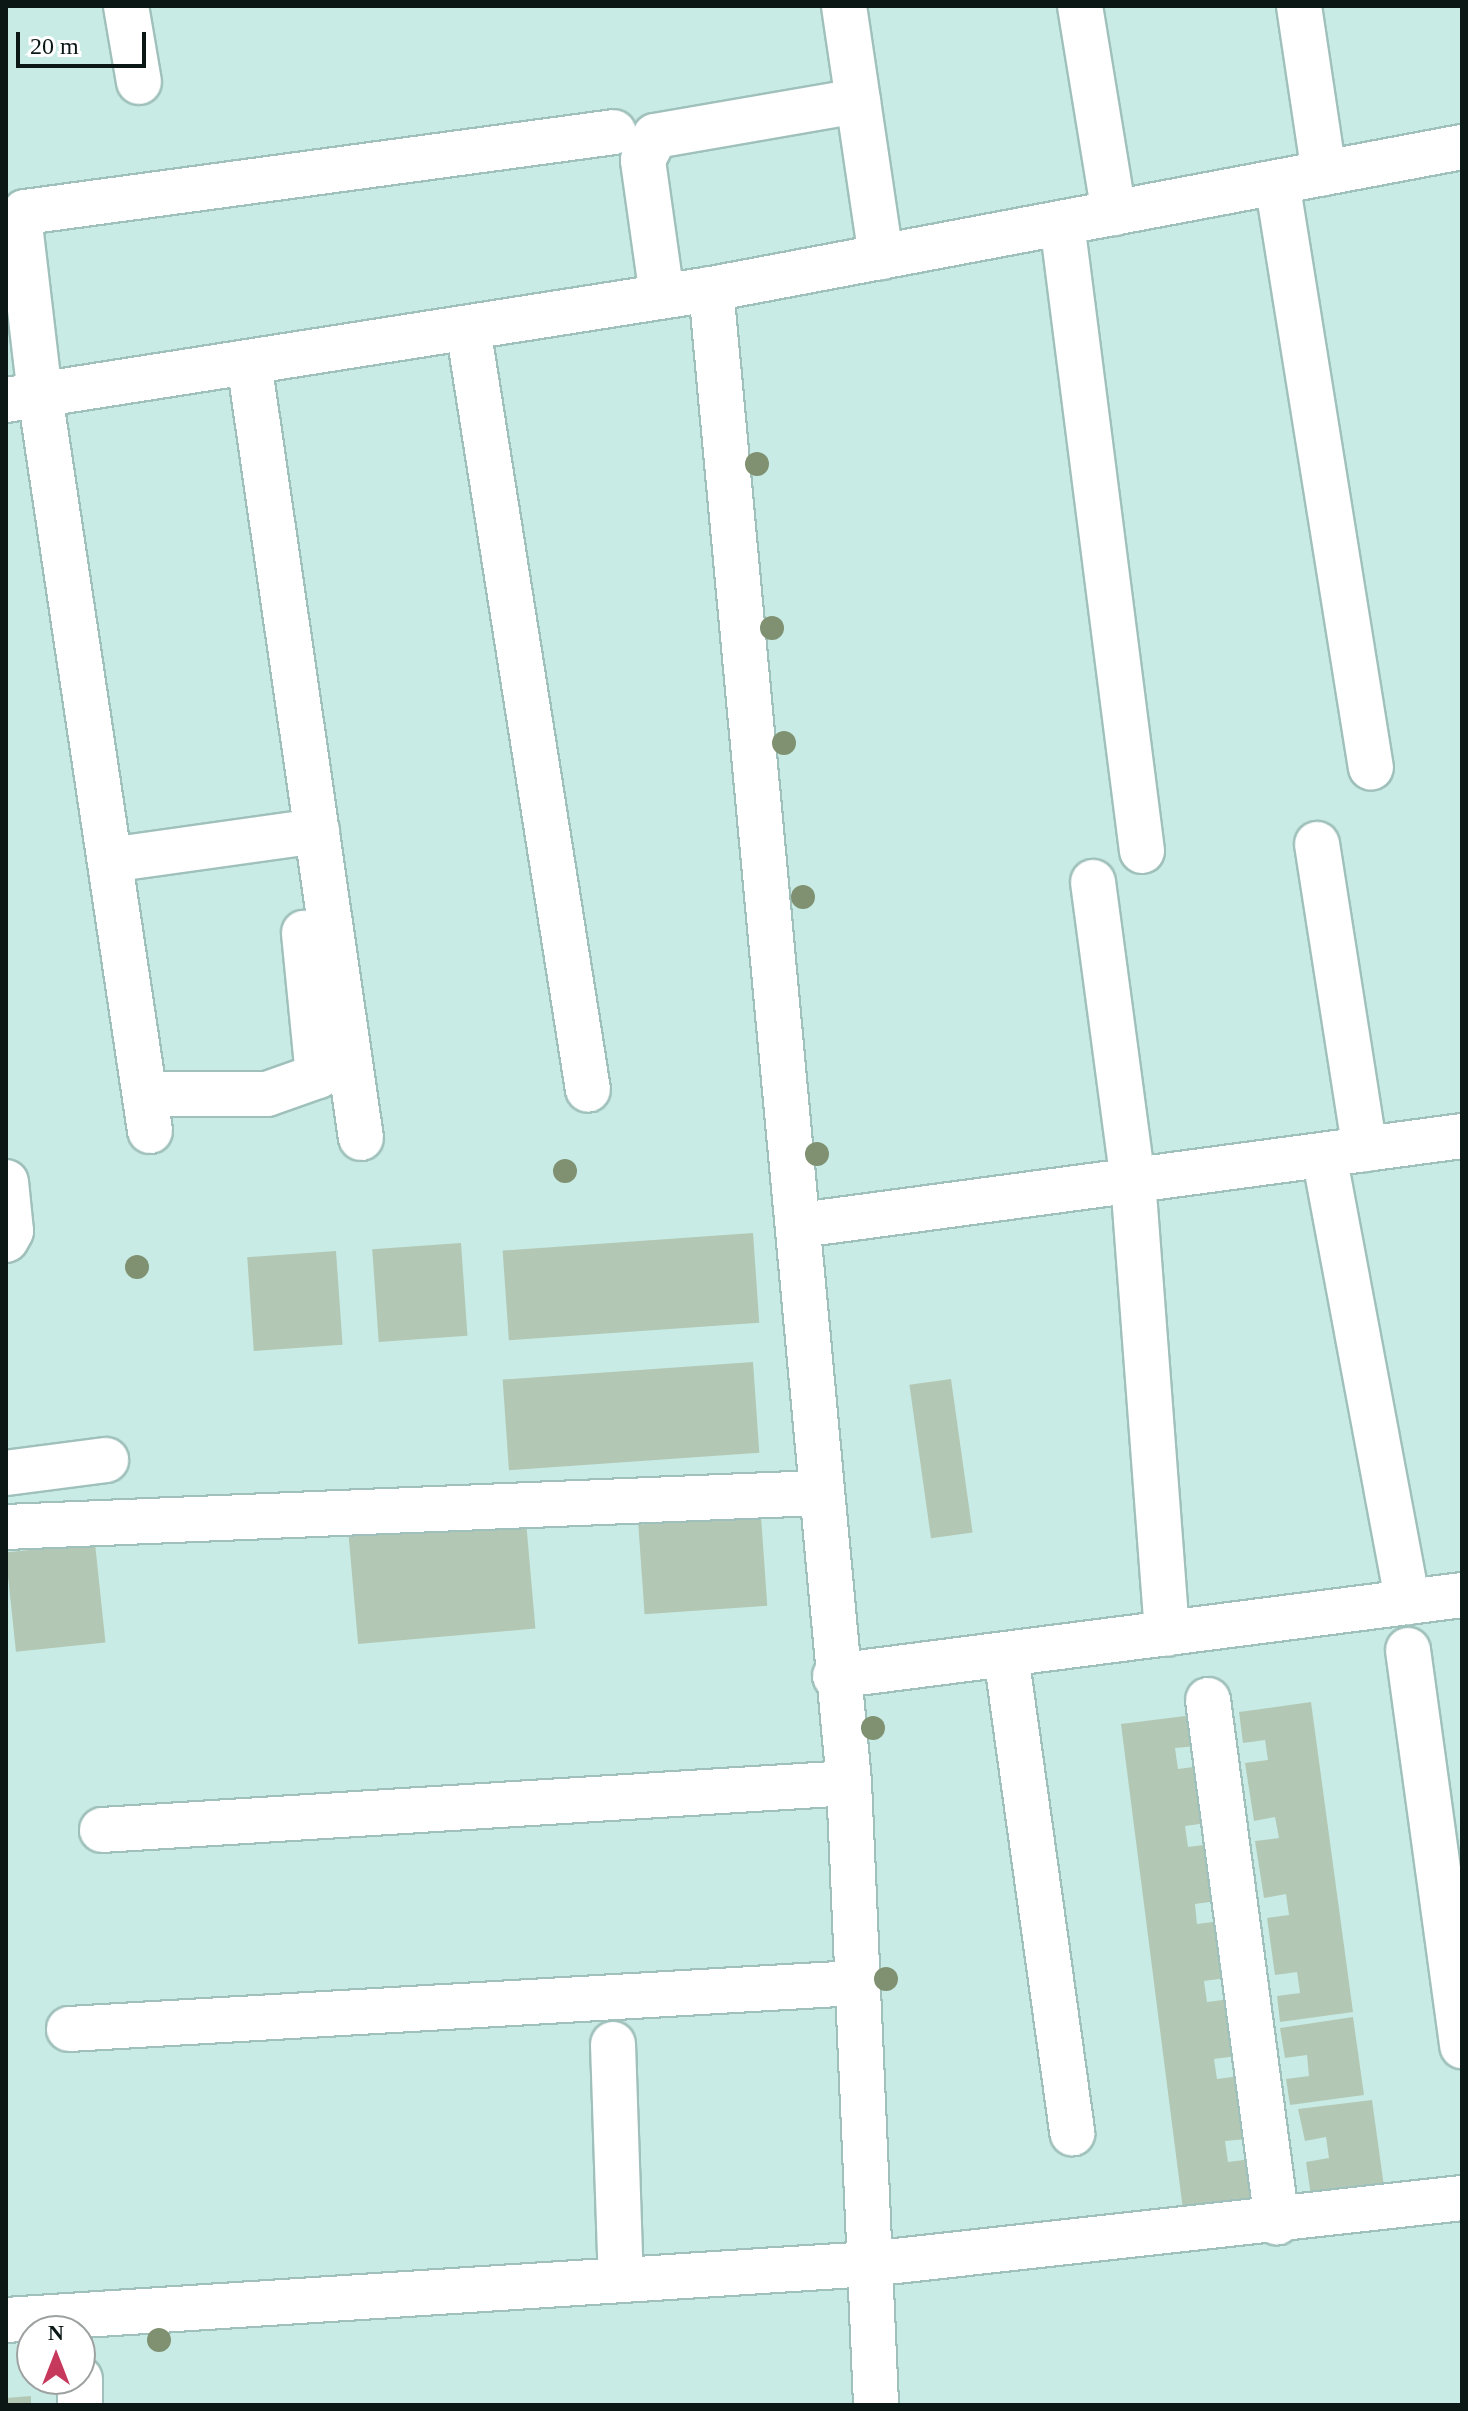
<!DOCTYPE html>
<style>
body{margin:0}
#map{position:relative;width:1468px;height:2411px;overflow:hidden;background:#c9ebe5;font-family:"Times New Roman",serif}
div>[style]{position:absolute}
.building>*{inset:0;background:#b2c8b5;transform-origin:0 0}
.roads{filter:drop-shadow(2px 0 #a0c1bb) drop-shadow(-2px 0 #a0c1bb) drop-shadow(0 2px #a0c1bb) drop-shadow(0 -2px #a0c1bb)}
.street>*{height:44px;margin:-22px;padding:0 22px;transform-origin:22px;border-radius:22px;background:#fff}
.trees>*{width:24px;height:24px;margin:-12px;border-radius:50%;background:#7f9170}
span{translate:-50% -50%;white-space:nowrap;text-align:center;line-height:1.15;-webkit-text-stroke:6px #fff;paint-order:stroke}
.frame{position:absolute;inset:0;border:8px solid #0a1715;pointer-events:none}
.north{position:absolute;left:16px;top:2315px;width:80px;height:80px;box-sizing:border-box;background:#fff;border:2px solid #9da2a1;border-radius:50%;rotate:0deg;font-size:22px;font-weight:700;line-height:32px;text-align:center;color:#0a1715}
.north::after{content:'';display:block;margin:auto;width:28px;height:36px;background:#c7385d;clip-path:polygon(50% 0,100% 100%,50% 72%,0 100%)}
.scale{position:absolute;left:16px;top:32px;width:130px;height:36px;box-sizing:border-box;border:4px solid #0a1715;border-top:0;padding-left:10px;font-size:24px;line-height:28px;white-space:nowrap;color:#0a1715;-webkit-text-stroke:6px #fff;paint-order:stroke}
</style>
<div id="map">
<div class="building">
<i style="left:753px;top:1233px;width:90px;height:251px;rotate:86deg"></i>
<i style="left:461px;top:1243px;width:93px;height:89px;rotate:86deg"></i>
<i style="left:336px;top:1251px;width:94px;height:89px;rotate:86deg"></i>
<i style="left:753px;top:1362px;width:91px;height:251px;rotate:86deg"></i>
<i style="left:951px;top:1379px;width:155px;height:42px;rotate:82deg"></i>
<i style="left:761px;top:1516px;width:90px;height:123px;rotate:86deg"></i>
<i style="left:526px;top:1521px;width:108px;height:178px;rotate:85deg"></i>
<i style="left:95px;top:1543px;width:100px;height:90px;rotate:84deg"></i>
<i style="clip-path:polygon(1311px 1702px,1353px 2012px,1280px 2022px,1277px 1996px,1300px 1993px,1297px 1972px,1275px 1975px,1267px 1918px,1289px 1915px,1286px 1894px,1264px 1898px,1255px 1841px,1279px 1838px,1275px 1817px,1254px 1821px,1245px 1763px,1268px 1760px,1265px 1740px,1243px 1743px,1239px 1712px)"></i>
<i style="clip-path:polygon(1193px 1715px,1197px 1746px,1175px 1748px,1178px 1769px,1201px 1766px,1207px 1823px,1185px 1826px,1188px 1847px,1211px 1844px,1217px 1901px,1195px 1904px,1197px 1924px,1220px 1921px,1226px 1978px,1204px 1981px,1207px 2002px,1230px 1999px,1237px 2056px,1214px 2059px,1217px 2079px,1240px 2076px,1248px 2139px,1225px 2141px,1228px 2162px,1251px 2159px,1257px 2209px,1184px 2218px,1121px 1724px)"></i>
<i style="clip-path:polygon(1353px 2017px,1364px 2095px,1290px 2105px,1286px 2079px,1309px 2076px,1307px 2055px,1285px 2058px,1280px 2028px)"></i>
<i style="clip-path:polygon(1372px 2100px,1386px 2201px,1313px 2210px,1306px 2162px,1329px 2158px,1326px 2137px,1305px 2141px,1298px 2109px)"></i>
<i style="clip-path:polygon(31px 2396px,31px 2405px,6px 2405px,6px 2398px)"></i>
</div>
<div class="roads">
<div class="street">
<i style="left:126px;top:6px;width:77px;rotate:80.3deg"></i>
<i style="left:844px;top:6px;width:254px;rotate:81.6deg"></i>
<i style="left:1080px;top:6px;width:210px;rotate:80.7deg"></i>
<i style="left:1299px;top:6px;width:169px;rotate:81.5deg"></i>
<i style="left:1277px;top:182px;width:593px;rotate:80.89deg"></i>
<i style="left:1062px;top:223px;width:633px;rotate:82.74deg"></i>
<i style="left:711px;top:289px;width:1500px;rotate:84.72deg"></i>
<i style="left:849px;top:1783px;width:623px;rotate:87.51deg"></i>
<i style="left:662px;top:296px;width:137px;rotate:-98deg"></i>
<i style="left:643px;top:160px;width:27px;rotate:-63deg"></i>
<i style="left:655px;top:136px;width:206px;rotate:-9.8deg"></i>
<i style="left:468px;top:328px;width:771px;rotate:81.05deg"></i>
<i style="left:249px;top:362px;width:784px;rotate:81.79deg"></i>
<i style="left:6px;top:400px;width:714px;rotate:-8.95deg"></i>
<i style="left:711px;top:289px;width:764px;rotate:-10.71deg"></i>
<i style="left:1317px;top:844px;width:309px;rotate:81.1deg"></i>
<i style="left:110px;top:860px;width:209px;rotate:-8deg"></i>
<i style="left:1093px;top:882px;width:301px;rotate:82.4deg"></i>
<i style="left:1133px;top:1180px;width:455px;rotate:85.7deg"></i>
<i style="left:145px;top:1094px;width:122px"></i>
<i style="left:267px;top:1094px;width:54px;rotate:-19.4deg"></i>
<i style="left:318px;top:1076px;width:144px;rotate:-95.6deg"></i>
<i style="left:150px;top:1131px;width:744px;rotate:-98.5deg"></i>
<i style="left:40px;top:395px;width:171px;rotate:-96.7deg"></i>
<i style="left:20px;top:225px;width:14px;rotate:-69deg"></i>
<i style="left:25px;top:212px;width:594px;rotate:-7.73deg"></i>
<i style="left:1324px;top:1155px;width:455px;rotate:79.4deg"></i>
<i style="left:6px;top:1182px;width:49px;rotate:84.2deg"></i>
<i style="left:11px;top:1231px;width:10px;rotate:119deg"></i>
<i style="left:801px;top:1225px;width:667px;rotate:-7.67deg"></i>
<i style="left:6px;top:1473px;width:101px;rotate:-7.4deg"></i>
<i style="left:6px;top:1527px;width:813px;rotate:-2.4deg"></i>
<i style="left:1408px;top:1650px;width:400px;rotate:82.2deg"></i>
<i style="left:1006px;top:1655px;width:483px;rotate:82.1deg"></i>
<i style="left:835px;top:1676px;width:632px;rotate:-7.36deg"></i>
<i style="left:1208px;top:1700px;width:527px;rotate:82.47deg"></i>
<i style="left:102px;top:1830px;width:748px;rotate:-3.6deg"></i>
<i style="left:69px;top:2029px;width:788px;rotate:-3.35deg"></i>
<i style="left:613px;top:2044px;width:235px;rotate:88.1deg"></i>
<i style="left:6px;top:2320px;width:865px;rotate:-3.71deg"></i>
<i style="left:869px;top:2264px;width:597px;rotate:-6.35deg"></i>
<i style="left:80px;top:2379px;width:26px;rotate:90deg"></i>
</div>
</div>
<div class="trees">
<i style="left:757px;top:464px"></i>
<i style="left:772px;top:628px"></i>
<i style="left:784px;top:743px"></i>
<i style="left:803px;top:897px"></i>
<i style="left:817px;top:1154px"></i>
<i style="left:565px;top:1171px"></i>
<i style="left:137px;top:1267px"></i>
<i style="left:873px;top:1728px"></i>
<i style="left:886px;top:1979px"></i>
<i style="left:159px;top:2340px"></i>
</div>
<div class="frame"></div>
<div class="north">N</div>
<div class="scale">20 m</div>
</div>
